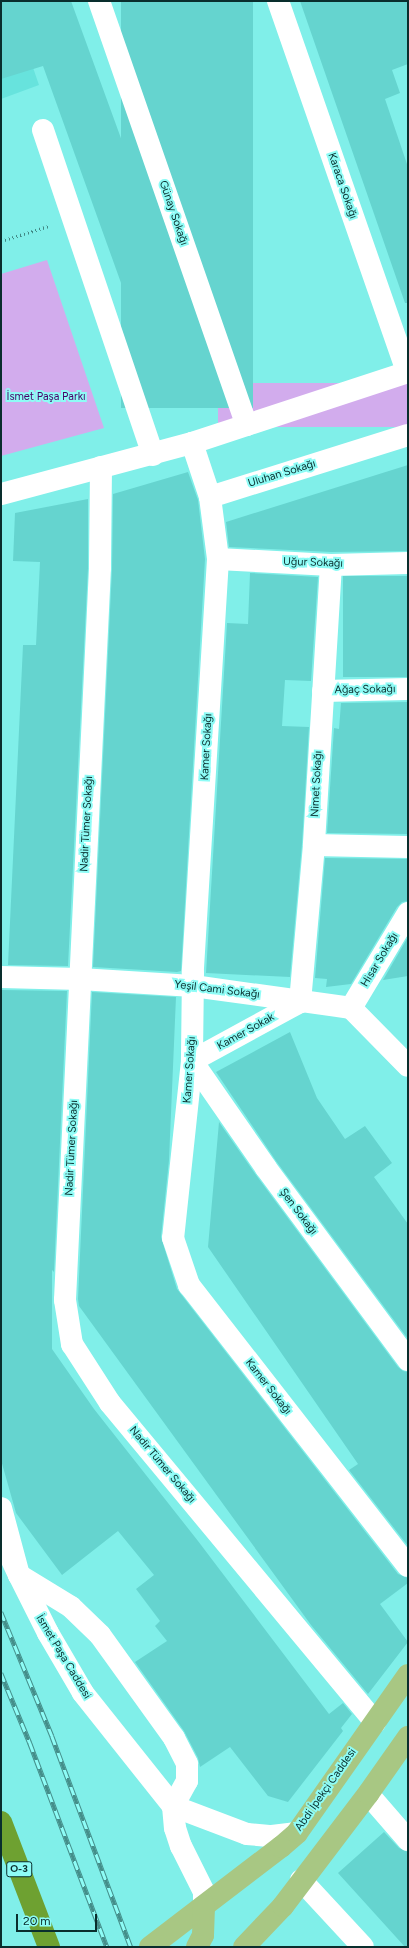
<!DOCTYPE html>
<meta charset="utf-8">
<style>
body{margin:0}
#map{position:relative;width:409px;height:1948px;overflow:hidden;background:#80efe9;font-family:Figtree,sans-serif}
div>[style]{position:absolute}
.built>*{inset:0;background:#67e3dd}
.green>*{inset:0;background:#d2aced;transform-origin:0 0}
.building>*{inset:0;background:#65d4cf;transform-origin:0 0}
.path>*{height:2.5px;margin-top:-1.25px;transform-origin:0;background:repeating-linear-gradient(90deg,#418885 0 1px,transparent 0 4px)}
.minor>*{height:22px;margin:-11px;padding:0 11px;transform-origin:11px;border-radius:11px;background:#fff}
.major>*{height:22px;margin:-11px;padding:0 11px;transform-origin:11px;border-radius:11px;background:#a8c783}
.highway>*{height:22px;margin:-11px;padding:0 11px;transform-origin:11px;border-radius:11px;background:#6ea131}
.rail>*{height:4.5px;margin-top:-2.25px;transform-origin:0;background:repeating-linear-gradient(90deg,#8efcf6 0 9px,#448e8a 0 18px);box-sizing:border-box;border-block:1px solid #448e8a}
span{translate:-50% -50%;white-space:nowrap;text-align:center;line-height:1.15;-webkit-text-stroke:4px #8efcf6;paint-order:stroke}
.shield-label span{padding:1px 3px;background:#8efcf6;border:1px solid;border-radius:3px;-webkit-text-stroke-width:0}
.shield-label{font-size:10px;color:#092e2d;font-weight:700}
.street-label{font-size:11px;color:#092e2d}
.park-label{font-size:11px;color:#480067}
.frame{position:absolute;inset:0;border:2px solid #092e2d;pointer-events:none}
.scale{position:absolute;left:16px;top:1914px;width:81px;height:18px;box-sizing:border-box;border:2px solid #092e2d;border-top:0;padding-left:5px;font-size:12px;line-height:14px;white-space:nowrap;color:#092e2d;-webkit-text-stroke:3px #8efcf6;paint-order:stroke}
</style>
<div id="map">
<div class="built">
<i style="clip-path:polygon(1px 1px,10px 1px,39px 85px,1px 99px)"></i>
</div>
<div class="green">
<i style="clip-path:polygon(47px 260px,104px 428px,1px 456px,1px 274px)"></i>
<i style="left:408px;top:383px;width:44px;height:190px;rotate:90deg"></i>
</div>
<div class="building">
<i style="clip-path:polygon(1px 1px,71px 1px,213px 391px,166px 408px,43px 66px,1px 79px)"></i>
<i style="left:121px;top:1px;width:132px;height:407px"></i>
<i style="clip-path:polygon(300px 1px,408px 1px,408px 64px,392px 70px,400px 93px,385px 99px,408px 167px,408px 303px,405px 303px)"></i>
<i style="clip-path:polygon(408px 465px,408px 551px,331px 552px,229px 547px,226px 522px)"></i>
<i style="clip-path:polygon(188px 472px,198px 500px,205px 559px,181px 971px,177px 972px,93px 967px,112px 569px,113px 494px)"></i>
<i style="clip-path:polygon(88px 499px,88px 568px,68px 966px,8px 965px,23px 645px,36px 645px,40px 562px,13px 561px,15px 513px)"></i>
<i style="clip-path:polygon(250px 573px,318px 577px,311px 681px,285px 680px,282px 726px,309px 727px,302px 844px,290px 977px,206px 973px,227px 623px,248px 624px)"></i>
<i style="left:408px;top:576px;width:101px;height:65px;rotate:90deg"></i>
<i style="clip-path:polygon(408px 702px,408px 834px,327px 833px,334px 728px,339px 729px,341px 703px)"></i>
<i style="clip-path:polygon(325px 858px,408px 859px,408px 901px,402px 902px,397px 907px,351px 984px,326px 987px,327px 979px,315px 978px)"></i>
<i style="clip-path:polygon(408px 937px,408px 976px,383px 980px)"></i>
<i style="clip-path:polygon(1px 990px,67px 991px,54px 1272px,52px 1270px,52px 1349px,94px 1409px,198px 1541px,329px 1714px,343px 1703px,352px 1714px,341px 1728px,343px 1731px,288px 1802px,268px 1796px,230px 1747px,200px 1767px,198px 1758px,184px 1731px,135px 1662px,167px 1641px,155px 1626px,160px 1621px,136px 1589px,154px 1575px,118px 1531px,62px 1575px,16px 1513px,1px 1460px)"></i>
<i style="clip-path:polygon(92px 992px,176px 997px,169px 1160px,161px 1237px,177px 1289px,398px 1574px,408px 1578px,408px 1583px,380px 1604px,408px 1642px,368px 1694px,311px 1625px,79px 1306px,78px 1299px)"></i>
<i style="clip-path:polygon(290px 1032px,317px 1098px,345px 1139px,365px 1126px,392px 1163px,374px 1177px,408px 1224px,408px 1339px,276px 1161px,216px 1072px)"></i>
<i style="clip-path:polygon(219px 1122px,256px 1175px,398px 1367px,403px 1371px,408px 1372px,408px 1546px,349px 1470px,358px 1464px,208px 1247px)"></i>
<i style="clip-path:polygon(384px 1832px,399px 1848px,408px 1852px,408px 1947px,405px 1947px,338px 1873px)"></i>
</div>
<div class="path">
<i style="left:1px;top:241px;width:50px;rotate:-17.4deg"></i>
</div>
<div class="minor">
<i style="left:99px;top:1px;width:449px;rotate:70.8deg"></i>
<i style="left:278px;top:1px;width:393px;rotate:70.8deg"></i>
<i style="left:43px;top:130px;width:343px;rotate:71.3deg"></i>
<i style="left:192px;top:443px;width:57px;rotate:71.6deg"></i>
<i style="left:210px;top:497px;width:63px;rotate:82.6deg"></i>
<i style="left:218px;top:559px;width:415px;rotate:93.5deg"></i>
<i style="left:193px;top:973px;width:88px;rotate:90.7deg"></i>
<i style="left:192px;top:1061px;width:178px;rotate:96.1deg"></i>
<i style="left:173px;top:1238px;width:50px;rotate:71.2deg"></i>
<i style="left:189px;top:1285px;width:356px;rotate:52.1deg"></i>
<i style="left:101px;top:467px;width:101px;rotate:90.6deg"></i>
<i style="left:100px;top:568px;width:733px;rotate:92.74deg"></i>
<i style="left:65px;top:1300px;width:45px;rotate:81deg"></i>
<i style="left:72px;top:1344px;width:70px;rotate:57.2deg"></i>
<i style="left:110px;top:1403px;width:415px;rotate:50.3deg"></i>
<i style="left:1px;top:494px;width:198px;rotate:-15deg"></i>
<i style="left:192px;top:443px;width:227px;rotate:-18.2deg"></i>
<i style="left:210px;top:497px;width:207px;rotate:-17.4deg"></i>
<i style="left:218px;top:559px;width:113px;rotate:3deg"></i>
<i style="left:331px;top:565px;width:77px;rotate:-1.5deg"></i>
<i style="left:331px;top:565px;width:281px;rotate:93.5deg"></i>
<i style="left:314px;top:845px;width:158px;rotate:95.1deg"></i>
<i style="left:300px;top:1002px;width:123px;rotate:151.4deg"></i>
<i style="left:192px;top:1061px;width:130px;rotate:55.3deg"></i>
<i style="left:266px;top:1168px;width:239px;rotate:53.5deg"></i>
<i style="left:323px;top:691px;width:85px;rotate:-1.3deg"></i>
<i style="left:314px;top:845px;width:94px;rotate:1.2deg"></i>
<i style="left:1px;top:977px;width:79px;rotate:1.5deg"></i>
<i style="left:80px;top:979px;width:113px;rotate:3.5deg"></i>
<i style="left:193px;top:986px;width:160px;rotate:7.9deg"></i>
<i style="left:351px;top:1008px;width:81px;rotate:45.5deg"></i>
<i style="left:351px;top:1008px;width:111px;rotate:-59deg"></i>
<i style="left:1px;top:1508px;width:69px;rotate:75deg"></i>
<i style="left:19px;top:1575px;width:65px;rotate:63.4deg"></i>
<i style="left:48px;top:1633px;width:69px;rotate:59.7deg"></i>
<i style="left:83px;top:1693px;width:144px;rotate:51.5deg"></i>
<i style="left:1px;top:1537px;width:42px;rotate:64.7deg"></i>
<i style="left:19px;top:1575px;width:61px;rotate:31.6deg"></i>
<i style="left:71px;top:1607px;width:40px;rotate:44deg"></i>
<i style="left:100px;top:1635px;width:127px;rotate:54.3deg"></i>
<i style="left:174px;top:1738px;width:29px;rotate:63deg"></i>
<i style="left:187px;top:1764px;width:17px;rotate:90deg"></i>
<i style="left:187px;top:1781px;width:29px;rotate:119deg"></i>
<i style="left:173px;top:1806px;width:22px;rotate:85deg"></i>
<i style="left:175px;top:1828px;width:19px;rotate:72deg"></i>
<i style="left:181px;top:1846px;width:51px;rotate:63.4deg"></i>
<i style="left:204px;top:1892px;width:14px;rotate:90deg"></i>
<i style="left:368px;top:1794px;width:61px;rotate:49deg"></i>
<i style="left:173px;top:1806px;width:79px;rotate:20.7deg"></i>
<i style="left:247px;top:1834px;width:25px;rotate:5deg"></i>
<i style="left:272px;top:1836px;width:25px;rotate:-7deg"></i>
<i style="left:301px;top:1880px;width:91px;rotate:47.2deg"></i>
</div>
<div class="major">
<i style="left:150px;top:1947px;width:165px;rotate:-37.4deg"></i>
<i style="left:281px;top:1847px;width:21px;rotate:-41deg"></i>
<i style="left:297px;top:1833px;width:193px;rotate:-54.9deg"></i>
<i style="left:197px;top:1947px;width:13px;rotate:-63deg"></i>
<i style="left:203px;top:1935px;width:29px;rotate:-88deg"></i>
<i style="left:244px;top:1947px;width:57px;rotate:-46.4deg"></i>
<i style="left:283px;top:1906px;width:141px;rotate:-52.8deg"></i>
<i style="left:368px;top:1794px;width:70px;rotate:-54.9deg"></i>
</div>
<div class="highway">
<i style="left:1px;top:1822px;width:134px;rotate:69deg"></i>
</div>
<div class="rail">
<i style="left:1px;top:1612px;width:134px;rotate:67.6deg"></i>
<i style="left:52px;top:1736px;width:225px;rotate:69.5deg"></i>
<i style="left:1px;top:1673px;width:76px;rotate:67.5deg"></i>
<i style="left:30px;top:1743px;width:218px;rotate:69.3deg"></i>
</div>
<div class="shield-label">
<span style="left:19px;top:1869px">O-3</span>
</div>
<div class="street-label">
<span style="left:342px;top:186px;rotate:71deg">Karaca Sokağı</span>
<span style="left:173px;top:213px;rotate:71deg">Günay Sokağı</span>
<span style="left:282px;top:474px;rotate:-17deg">Uluhan Sokağı</span>
<span style="left:313px;top:563px;rotate:2deg">Uğur Sokağı</span>
<span style="left:365px;top:690px;rotate:-1deg">Ağaç Sokağı</span>
<span style="left:207px;top:747px;rotate:-87deg">Kamer Sokağı</span>
<span style="left:317px;top:784px;rotate:-87deg">Nimet Sokağı</span>
<span style="left:87px;top:824px;rotate:-87deg">Nadir Tümer Sokağı</span>
<span style="left:380px;top:960px;rotate:-59deg">Hisar Sokağı</span>
<span style="left:217px;top:990px;rotate:7deg">Yeşil Cami Sokağı</span>
<span style="left:246px;top:1032px;rotate:-29deg">Kamer Sokak</span>
<span style="left:190px;top:1070px;rotate:-86deg">Kamer Sokağı</span>
<span style="left:72px;top:1148px;rotate:-87deg">Nadir Tümer Sokağı</span>
<span style="left:298px;top:1212px;rotate:53deg">Şen Sokağı</span>
<span style="left:268px;top:1387px;rotate:52deg">Kamer Sokağı</span>
<span style="left:162px;top:1465px;rotate:50deg">Nadir Tümer Sokağı</span>
<span style="left:63px;top:1657px;rotate:59deg">İsmet Paşa Caddesi</span>
<span style="left:326px;top:1790px;rotate:-55deg">Abdi İpekçi Caddesi</span>
</div>
<div class="park-label">
<span style="left:46px;top:397px">İsmet Paşa Parkı</span>
</div>
<div class="frame"></div>
<div class="scale">20 m</div>
</div>
